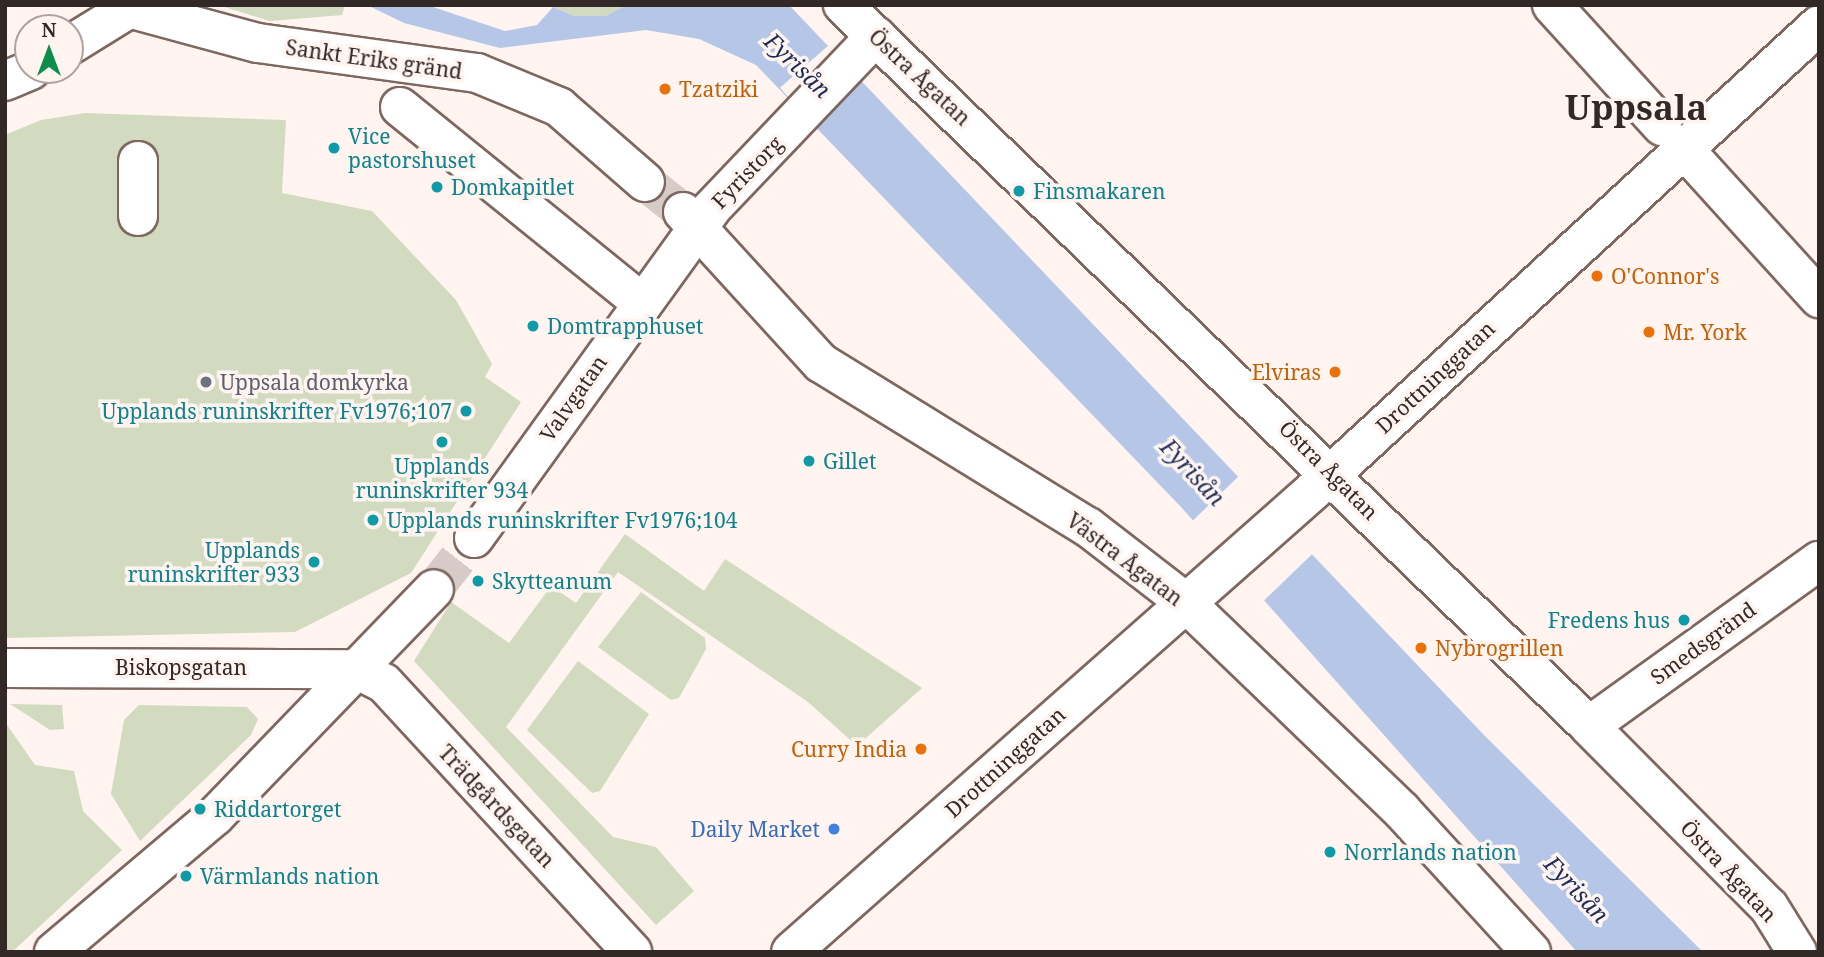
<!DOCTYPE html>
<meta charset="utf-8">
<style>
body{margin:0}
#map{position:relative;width:1824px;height:957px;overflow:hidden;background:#fff4f0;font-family:"Noto Serif",serif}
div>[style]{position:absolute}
.green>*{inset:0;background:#d2dac0}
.water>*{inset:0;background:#b6c6e7}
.pier>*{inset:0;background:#fff4f0;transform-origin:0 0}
.minor-tunnel>*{height:38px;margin-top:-19px;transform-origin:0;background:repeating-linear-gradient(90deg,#d6cbc7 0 38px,transparent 0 57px)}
.roads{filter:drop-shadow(2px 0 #7e675f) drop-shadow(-2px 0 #7e675f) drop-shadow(0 2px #7e675f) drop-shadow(0 -2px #7e675f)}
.minor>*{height:38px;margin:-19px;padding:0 19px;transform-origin:19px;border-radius:19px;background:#fff}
.dots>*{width:19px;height:19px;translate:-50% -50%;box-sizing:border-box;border:4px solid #fff4f0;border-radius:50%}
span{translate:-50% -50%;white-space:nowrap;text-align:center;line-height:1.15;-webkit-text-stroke:7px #fff4f0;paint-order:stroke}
.street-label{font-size:21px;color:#322825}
.food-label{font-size:21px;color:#c56008}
.left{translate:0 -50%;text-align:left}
.right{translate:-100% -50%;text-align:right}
.culture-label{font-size:21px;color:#0d838f}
.worship-label{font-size:21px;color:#5b616d}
.shop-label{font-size:21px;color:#366cbe}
.water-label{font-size:23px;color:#1b2d58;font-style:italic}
.town-label{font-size:35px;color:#322825;font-weight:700}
.frame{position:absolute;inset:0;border:7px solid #322825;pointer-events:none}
.north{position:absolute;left:14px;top:14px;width:70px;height:70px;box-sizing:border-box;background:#fff4f0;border:2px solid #ada29f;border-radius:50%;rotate:0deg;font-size:19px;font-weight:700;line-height:28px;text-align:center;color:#322825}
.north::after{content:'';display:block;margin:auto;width:24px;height:32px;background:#0b8e4b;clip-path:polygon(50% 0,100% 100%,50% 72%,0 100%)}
</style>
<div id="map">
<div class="green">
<i style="clip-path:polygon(218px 5px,345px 5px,342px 15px,270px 21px)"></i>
<i style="clip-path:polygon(627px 5px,605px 16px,574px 16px,553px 7px)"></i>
<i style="clip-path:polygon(85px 113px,286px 120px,282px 193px,372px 211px,456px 300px,492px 364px,485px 377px,521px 402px,411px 573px,295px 632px,5px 638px,5px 135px,41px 120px)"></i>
<i style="clip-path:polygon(625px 534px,704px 591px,725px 559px,922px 688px,857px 746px,808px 702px,618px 572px,506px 727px,613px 837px,656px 847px,694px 891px,656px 925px,414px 661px,451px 602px,509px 643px,551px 586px,576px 603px)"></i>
<i style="clip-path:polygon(641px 592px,705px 638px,706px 649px,679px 698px,671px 700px,598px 647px)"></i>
<i style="clip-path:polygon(578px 661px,649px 714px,600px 791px,592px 793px,527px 730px)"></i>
<i style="clip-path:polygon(10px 704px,62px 705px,64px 729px,50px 730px)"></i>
<i style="clip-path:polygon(139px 705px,247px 707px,258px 719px,251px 735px,140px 841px,111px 794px,124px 720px)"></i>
<i style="clip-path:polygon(5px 722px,35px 765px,74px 771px,83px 811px,122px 850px,12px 952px,5px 952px)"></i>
</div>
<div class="water">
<i style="clip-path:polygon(367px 5px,427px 5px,505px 31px,537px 25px,553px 7px,574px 16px,605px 16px,627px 5px,789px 5px,1484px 735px,1703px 952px,1577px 952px,1181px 507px,756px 65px,699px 39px,646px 30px,500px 48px,404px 23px)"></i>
</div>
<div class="pier">
<i style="left:829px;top:45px;width:44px;height:65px;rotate:49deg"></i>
<i style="left:1240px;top:475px;width:107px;height:70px;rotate:46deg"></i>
</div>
<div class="minor-tunnel">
<i style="left:645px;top:182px;width:48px;rotate:38.3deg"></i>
<i style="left:434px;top:589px;width:65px;rotate:-51.9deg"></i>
</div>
<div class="roads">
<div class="minor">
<i style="left:117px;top:5px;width:146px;rotate:15.1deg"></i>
<i style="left:258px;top:43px;width:221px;rotate:7.8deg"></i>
<i style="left:477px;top:73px;width:89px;rotate:22.5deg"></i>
<i style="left:559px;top:107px;width:114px;rotate:41.1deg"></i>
<i style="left:843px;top:5px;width:1037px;rotate:44.02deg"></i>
<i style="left:1589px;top:726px;width:255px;rotate:45.2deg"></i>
<i style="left:1769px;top:907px;width:53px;rotate:58.1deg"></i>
<i style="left:1552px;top:5px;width:164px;rotate:47.7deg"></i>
<i style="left:70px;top:45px;width:65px;rotate:-31.7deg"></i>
<i style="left:5px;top:81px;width:28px;rotate:-23deg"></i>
<i style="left:400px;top:107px;width:310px;rotate:39deg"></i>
<i style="left:1693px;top:159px;width:188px;rotate:47.8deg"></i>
<i style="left:138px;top:161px;width:55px;rotate:90deg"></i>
<i style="left:683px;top:212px;width:205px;rotate:47.6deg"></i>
<i style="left:821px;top:363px;width:313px;rotate:31.6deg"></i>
<i style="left:1088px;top:527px;width:123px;rotate:37.7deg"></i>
<i style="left:1185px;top:602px;width:301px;rotate:43.9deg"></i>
<i style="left:1402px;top:811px;width:191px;rotate:47.5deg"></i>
<i style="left:474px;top:538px;width:405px;rotate:-54.2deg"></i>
<i style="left:711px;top:209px;width:239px;rotate:-46.4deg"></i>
<i style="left:5px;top:668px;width:351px;rotate:0.2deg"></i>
<i style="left:356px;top:669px;width:31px;rotate:27deg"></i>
<i style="left:384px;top:683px;width:366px;rotate:47.3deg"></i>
<i style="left:1589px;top:726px;width:283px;rotate:-35.7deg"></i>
<i style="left:54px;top:952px;width:211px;rotate:-40.2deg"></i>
<i style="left:215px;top:816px;width:315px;rotate:-46deg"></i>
<i style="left:791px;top:952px;width:699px;rotate:-41.46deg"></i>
<i style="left:1315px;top:489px;width:685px;rotate:-42.63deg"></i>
</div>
</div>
<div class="dots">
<i style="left:665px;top:89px;background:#e8710a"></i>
<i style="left:334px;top:148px;background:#0f9aa8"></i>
<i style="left:437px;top:187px;background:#0f9aa8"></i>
<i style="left:1019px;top:191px;background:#0f9aa8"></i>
<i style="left:1597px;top:276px;background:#e8710a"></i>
<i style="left:533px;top:326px;background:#0f9aa8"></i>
<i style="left:1649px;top:332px;background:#e8710a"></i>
<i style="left:1335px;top:372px;background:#e8710a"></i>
<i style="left:206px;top:382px;background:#6b7280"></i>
<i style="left:466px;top:411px;background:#0f9aa8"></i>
<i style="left:442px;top:442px;background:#0f9aa8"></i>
<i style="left:809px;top:461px;background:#0f9aa8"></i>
<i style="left:373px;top:520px;background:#0f9aa8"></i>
<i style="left:314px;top:562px;background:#0f9aa8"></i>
<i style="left:478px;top:581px;background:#0f9aa8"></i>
<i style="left:1684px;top:620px;background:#0f9aa8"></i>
<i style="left:1421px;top:648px;background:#e8710a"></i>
<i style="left:921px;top:749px;background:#e8710a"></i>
<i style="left:200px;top:809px;background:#0f9aa8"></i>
<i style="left:834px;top:829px;background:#3f7fe0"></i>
<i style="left:1330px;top:852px;background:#0f9aa8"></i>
<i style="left:186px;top:876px;background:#0f9aa8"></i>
</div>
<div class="street-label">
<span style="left:374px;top:59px;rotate:8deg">Sankt Eriks gränd</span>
<span style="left:920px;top:77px;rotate:43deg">Östra Ågatan</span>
<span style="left:747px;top:172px;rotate:-46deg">Fyristorg</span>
<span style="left:1435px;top:377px;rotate:-43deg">Drottninggatan</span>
<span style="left:573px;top:398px;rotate:-55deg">Valvgatan</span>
<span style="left:1329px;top:470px;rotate:45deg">Östra Ågatan</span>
<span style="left:1125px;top:559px;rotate:37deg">Västra Ågatan</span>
<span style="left:1703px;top:643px;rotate:-36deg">Smedsgränd</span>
<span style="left:181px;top:667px">Biskopsgatan</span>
<span style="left:1005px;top:762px;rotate:-42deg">Drottninggatan</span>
<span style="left:497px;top:806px;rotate:47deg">Trädgårdsgatan</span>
<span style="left:1729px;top:871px;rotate:47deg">Östra Ågatan</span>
</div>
<div class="food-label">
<span class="left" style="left:679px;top:89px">Tzatziki</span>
<span class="left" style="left:1611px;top:276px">O'Connor's</span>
<span class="left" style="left:1663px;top:332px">Mr. York</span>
<span class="right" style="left:1321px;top:372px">Elviras</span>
<span class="left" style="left:1435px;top:648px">Nybrogrillen</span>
<span class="right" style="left:907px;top:749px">Curry India</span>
</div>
<div class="culture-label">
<span class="left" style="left:348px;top:148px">Vice<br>pastorshuset</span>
<span class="left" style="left:451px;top:187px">Domkapitlet</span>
<span class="left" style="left:1033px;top:191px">Finsmakaren</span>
<span class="left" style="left:547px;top:326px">Domtrapphuset</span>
<span class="right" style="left:452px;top:411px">Upplands runinskrifter Fv1976;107</span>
<span class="left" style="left:823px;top:461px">Gillet</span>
<span style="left:442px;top:478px">Upplands<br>runinskrifter 934</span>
<span class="left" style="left:387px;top:520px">Upplands runinskrifter Fv1976;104</span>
<span class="right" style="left:300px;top:562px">Upplands<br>runinskrifter 933</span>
<span class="left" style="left:492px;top:581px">Skytteanum</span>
<span class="right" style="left:1670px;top:620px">Fredens hus</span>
<span class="left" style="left:214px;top:809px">Riddartorget</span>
<span class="left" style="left:1344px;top:852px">Norrlands nation</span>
<span class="left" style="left:200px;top:876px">Värmlands nation</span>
</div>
<div class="worship-label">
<span class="left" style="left:220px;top:382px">Uppsala domkyrka</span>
</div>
<div class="shop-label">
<span class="right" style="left:820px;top:829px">Daily Market</span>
</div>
<div class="water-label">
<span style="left:798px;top:65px;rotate:44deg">Fyrisån</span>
<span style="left:1193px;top:472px;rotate:47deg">Fyrisån</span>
<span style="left:1577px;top:889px;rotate:47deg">Fyrisån</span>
</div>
<div class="town-label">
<span style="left:1636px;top:107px">Uppsala</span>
</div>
<div class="frame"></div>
<div class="north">N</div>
</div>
